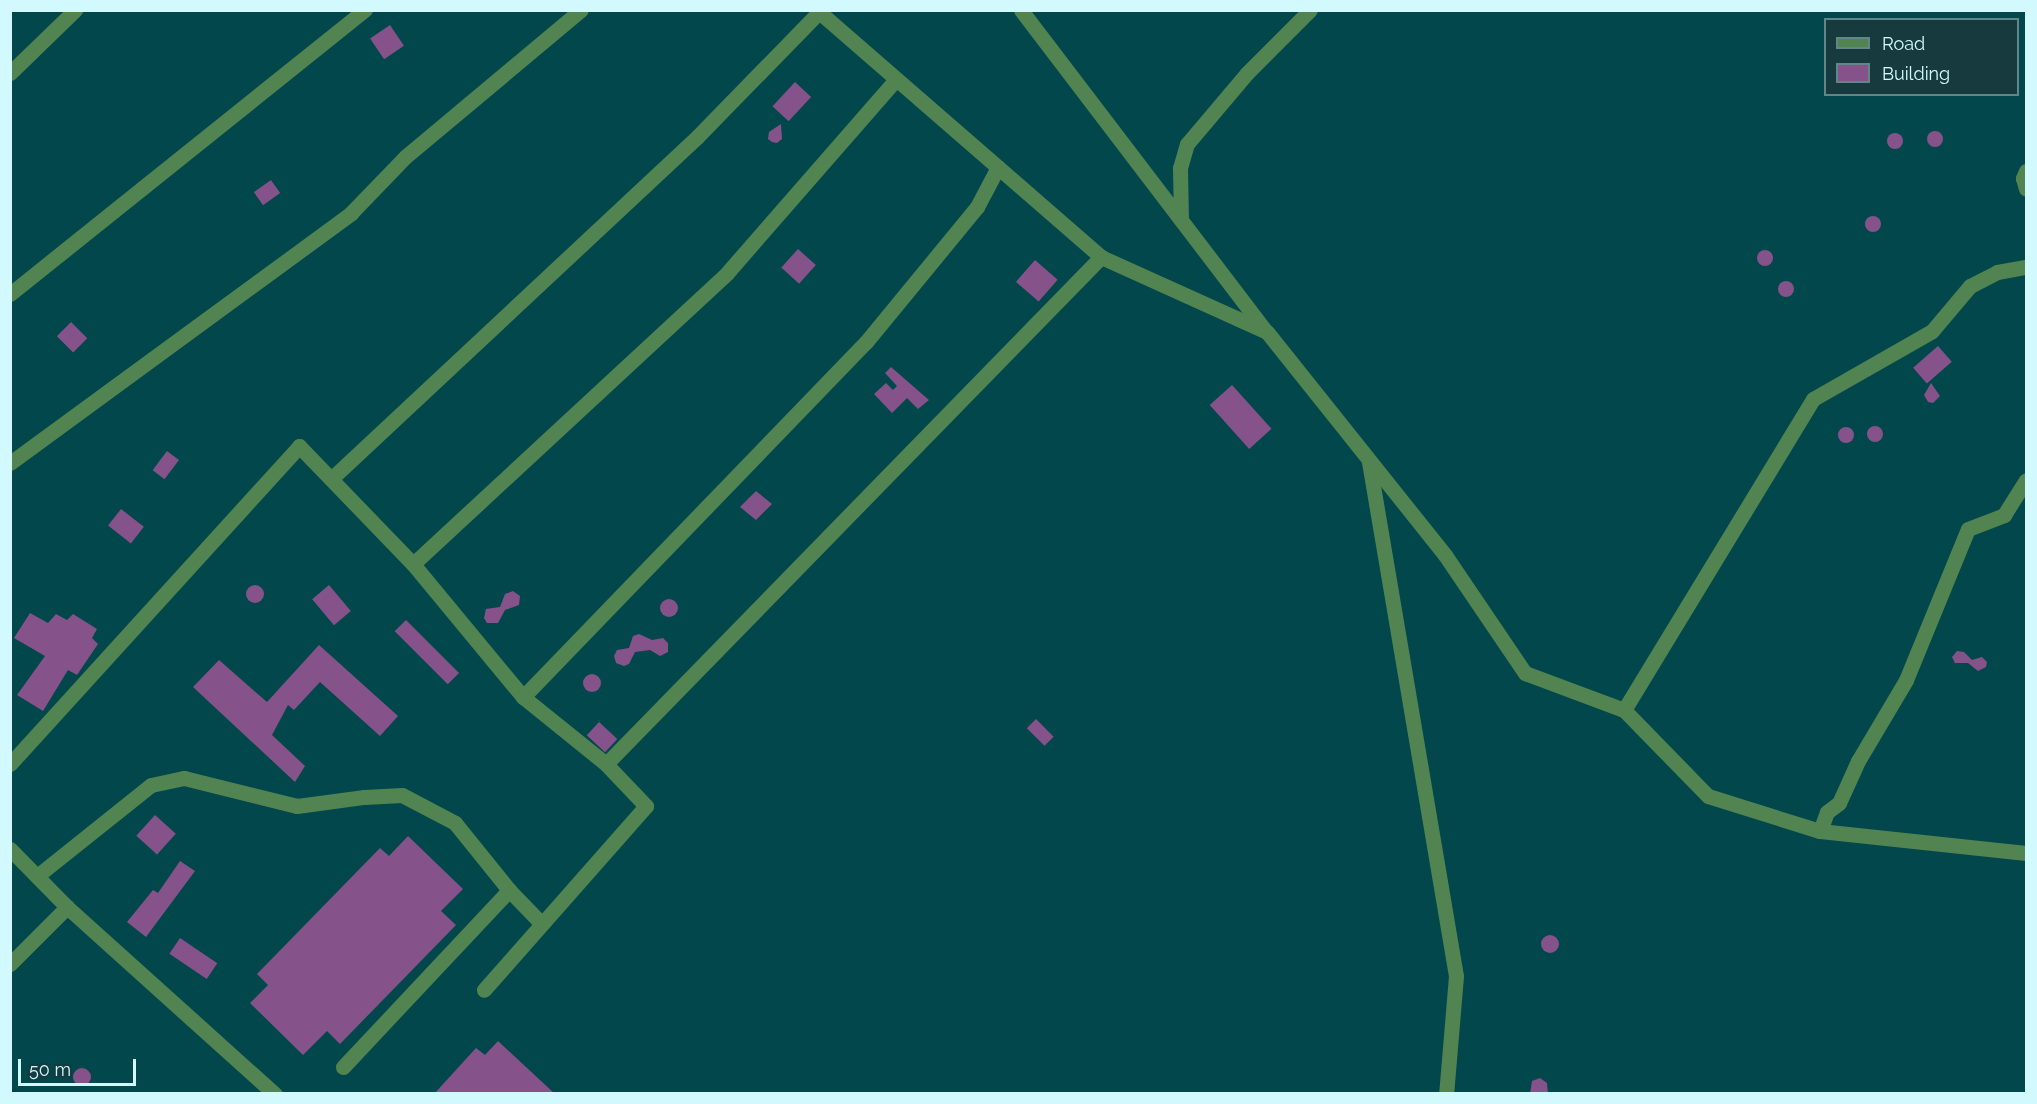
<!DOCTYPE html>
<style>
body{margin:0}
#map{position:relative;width:2037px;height:1104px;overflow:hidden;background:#01474c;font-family:Raleway,sans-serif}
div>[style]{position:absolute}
.building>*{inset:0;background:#85538a;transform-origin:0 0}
.round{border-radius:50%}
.minor>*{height:15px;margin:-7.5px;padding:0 7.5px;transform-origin:7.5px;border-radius:7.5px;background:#528451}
span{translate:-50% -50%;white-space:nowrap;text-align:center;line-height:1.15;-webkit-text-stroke:6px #163a3d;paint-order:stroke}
.frame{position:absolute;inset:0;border:12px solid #d2f9fd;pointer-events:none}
.legend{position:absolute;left:1824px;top:18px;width:195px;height:78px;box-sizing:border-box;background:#163a3d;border:2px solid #61868a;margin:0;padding:8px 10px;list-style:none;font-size:18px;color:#d2f9fd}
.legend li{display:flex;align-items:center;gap:12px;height:30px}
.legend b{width:30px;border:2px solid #61868a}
.scale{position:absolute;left:18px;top:1059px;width:118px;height:27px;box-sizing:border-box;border:3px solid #d2f9fd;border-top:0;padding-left:8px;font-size:18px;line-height:21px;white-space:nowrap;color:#d2f9fd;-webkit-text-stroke:4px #163a3d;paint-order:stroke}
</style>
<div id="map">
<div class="building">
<i style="left:390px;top:25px;width:25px;height:24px;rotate:56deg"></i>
<i style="left:795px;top:82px;width:22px;height:33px;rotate:43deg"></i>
<i style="clip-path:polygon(781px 124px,782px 139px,777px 143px,772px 142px,768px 139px,769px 132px)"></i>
<i class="round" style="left:1927px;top:131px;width:16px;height:16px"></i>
<i class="round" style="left:1887px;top:133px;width:16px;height:16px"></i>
<i style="left:271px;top:180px;width:16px;height:21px;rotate:55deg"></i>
<i class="round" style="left:1865px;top:216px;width:16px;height:16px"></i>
<i style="left:798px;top:249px;width:24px;height:25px;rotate:42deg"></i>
<i class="round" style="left:1757px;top:250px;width:16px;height:16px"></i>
<i style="left:1035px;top:260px;width:30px;height:29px;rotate:41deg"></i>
<i class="round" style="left:1778px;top:281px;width:16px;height:16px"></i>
<i style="left:71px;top:322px;width:23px;height:20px;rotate:45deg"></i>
<i style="left:1938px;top:346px;width:21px;height:33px;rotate:49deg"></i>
<i style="clip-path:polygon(891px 367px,929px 400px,918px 409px,907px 398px,892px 413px,874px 394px,886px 383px,893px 390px,897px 386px,885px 373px)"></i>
<i style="clip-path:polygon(1931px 383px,1940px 396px,1933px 403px,1928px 402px,1924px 395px)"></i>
<i style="left:1232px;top:385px;width:59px;height:30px;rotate:48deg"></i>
<i class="round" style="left:1867px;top:426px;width:16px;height:16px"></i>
<i class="round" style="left:1838px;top:427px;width:16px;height:16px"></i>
<i style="left:167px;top:451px;width:15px;height:24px;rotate:37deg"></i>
<i style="clip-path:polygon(756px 491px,772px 504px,756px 520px,740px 507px)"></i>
<i style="left:121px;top:509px;width:29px;height:21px;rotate:38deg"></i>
<i class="round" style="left:246px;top:585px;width:18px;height:18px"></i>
<i style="left:329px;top:585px;width:34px;height:22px;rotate:50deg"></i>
<i style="clip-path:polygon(513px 591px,520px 596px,519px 605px,505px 610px,498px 623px,487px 623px,484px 618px,486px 609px,500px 607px,505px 594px)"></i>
<i class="round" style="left:660px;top:599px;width:18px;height:18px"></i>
<i style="clip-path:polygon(30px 613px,48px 623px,56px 614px,67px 620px,73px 614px,97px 629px,92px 638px,98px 644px,77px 675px,68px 670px,43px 711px,17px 695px,45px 656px,14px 638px)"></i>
<i style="left:406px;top:620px;width:75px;height:16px;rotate:45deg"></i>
<i style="clip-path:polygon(639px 634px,652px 640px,663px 638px,668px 643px,668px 652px,660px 656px,650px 650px,635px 652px,629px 664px,624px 666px,616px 663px,614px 656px,617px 650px,629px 648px,633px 636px)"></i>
<i style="clip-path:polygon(319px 645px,398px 716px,380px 736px,320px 682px,294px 710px,288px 705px,272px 735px,305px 766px,295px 782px,193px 687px,219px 660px,267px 702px)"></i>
<i style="clip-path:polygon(1957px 651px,1964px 652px,1972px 660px,1982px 657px,1987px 662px,1986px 667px,1978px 671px,1968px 663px,1955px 663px,1952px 657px)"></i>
<i class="round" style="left:583px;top:674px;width:18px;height:18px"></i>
<i style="left:1036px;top:719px;width:25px;height:13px;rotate:45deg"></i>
<i style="left:599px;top:722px;width:25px;height:18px;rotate:43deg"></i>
<i style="left:155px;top:815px;width:28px;height:28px;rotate:42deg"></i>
<i style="clip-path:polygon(408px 836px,463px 889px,441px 911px,456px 925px,340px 1044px,327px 1031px,303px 1055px,250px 1003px,268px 985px,257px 974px,380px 848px,389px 856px)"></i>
<i style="clip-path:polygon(180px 861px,195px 871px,146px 937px,127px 922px,153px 890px,158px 893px)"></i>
<i class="round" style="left:1541px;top:935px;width:18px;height:18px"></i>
<i style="left:180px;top:938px;width:45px;height:19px;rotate:34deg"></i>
<i style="clip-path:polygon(498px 1041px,555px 1094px,434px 1094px,476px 1048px,485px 1055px)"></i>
<i class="round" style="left:73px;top:1068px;width:18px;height:18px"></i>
<i style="clip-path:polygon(1540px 1078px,1547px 1083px,1548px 1094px,1530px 1094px,1532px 1081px)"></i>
</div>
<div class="minor">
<i style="left:817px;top:10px;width:376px;rotate:41deg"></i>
<i style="left:1101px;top:257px;width:182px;rotate:24.3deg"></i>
<i style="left:1267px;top:332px;width:285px;rotate:51.4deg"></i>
<i style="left:1445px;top:555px;width:143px;rotate:55.9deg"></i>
<i style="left:1525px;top:673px;width:106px;rotate:20.5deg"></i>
<i style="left:1624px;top:710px;width:120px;rotate:45.7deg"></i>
<i style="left:1708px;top:796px;width:117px;rotate:17.4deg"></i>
<i style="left:1820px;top:831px;width:207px;rotate:6.1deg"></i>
<i style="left:1021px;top:10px;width:402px;rotate:52.7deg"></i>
<i style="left:10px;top:73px;width:91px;rotate:-44.1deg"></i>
<i style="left:2026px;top:171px;width:8px;rotate:113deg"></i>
<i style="left:2023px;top:178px;width:11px;rotate:75deg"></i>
<i style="left:1181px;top:220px;width:52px;rotate:-91.1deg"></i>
<i style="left:1180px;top:168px;width:25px;rotate:-74deg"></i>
<i style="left:1187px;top:144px;width:93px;rotate:-49.8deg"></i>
<i style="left:1247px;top:73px;width:89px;rotate:-45deg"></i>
<i style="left:10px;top:294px;width:455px;rotate:-38.7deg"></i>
<i style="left:1369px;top:462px;width:521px;rotate:80.39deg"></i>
<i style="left:1456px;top:976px;width:118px;rotate:94.8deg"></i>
<i style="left:10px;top:463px;width:423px;rotate:-36.2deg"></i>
<i style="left:351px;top:213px;width:78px;rotate:-46deg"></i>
<i style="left:405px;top:157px;width:229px;rotate:-39.9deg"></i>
<i style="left:331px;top:479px;width:501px;rotate:-43.06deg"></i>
<i style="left:697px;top:137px;width:175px;rotate:-45.7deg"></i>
<i style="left:413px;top:564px;width:428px;rotate:-42.8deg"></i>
<i style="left:727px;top:273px;width:257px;rotate:-48.9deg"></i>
<i style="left:523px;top:697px;width:494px;rotate:-46deg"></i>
<i style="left:866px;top:342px;width:175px;rotate:-50.6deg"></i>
<i style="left:977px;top:207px;width:45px;rotate:-62.3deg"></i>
<i style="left:1624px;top:710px;width:364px;rotate:-58.7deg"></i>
<i style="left:1813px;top:399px;width:137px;rotate:-29.7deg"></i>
<i style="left:1932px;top:331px;width:59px;rotate:-49.8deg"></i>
<i style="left:1970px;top:286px;width:30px;rotate:-27deg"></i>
<i style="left:1997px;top:272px;width:29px;rotate:-10deg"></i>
<i style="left:10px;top:764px;width:430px;rotate:-47.7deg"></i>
<i style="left:299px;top:446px;width:164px;rotate:46deg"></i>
<i style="left:413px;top:564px;width:173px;rotate:50.4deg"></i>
<i style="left:523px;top:697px;width:107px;rotate:38.9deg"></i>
<i style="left:606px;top:764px;width:58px;rotate:46.4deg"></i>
<i style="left:646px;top:806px;width:245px;rotate:131.4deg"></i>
<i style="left:606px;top:764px;width:709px;rotate:-45.69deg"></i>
<i style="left:1820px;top:831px;width:20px;rotate:-70deg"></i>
<i style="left:1827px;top:812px;width:15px;rotate:-37deg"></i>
<i style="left:1839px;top:803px;width:46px;rotate:-65.7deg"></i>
<i style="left:1858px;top:761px;width:94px;rotate:-59.3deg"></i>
<i style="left:1906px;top:680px;width:163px;rotate:-67.7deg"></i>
<i style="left:1968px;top:529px;width:39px;rotate:-21deg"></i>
<i style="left:2004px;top:515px;width:41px;rotate:-57.8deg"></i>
<i style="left:10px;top:849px;width:81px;rotate:45.5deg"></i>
<i style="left:67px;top:907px;width:280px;rotate:42deg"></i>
<i style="left:37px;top:876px;width:146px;rotate:-38.6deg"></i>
<i style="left:151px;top:785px;width:34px;rotate:-12deg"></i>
<i style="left:184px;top:778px;width:116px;rotate:13.9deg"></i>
<i style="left:297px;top:806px;width:68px;rotate:-7.7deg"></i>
<i style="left:364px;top:797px;width:38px;rotate:-3deg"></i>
<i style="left:402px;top:795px;width:60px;rotate:27.8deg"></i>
<i style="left:455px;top:823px;width:86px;rotate:51.1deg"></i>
<i style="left:509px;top:890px;width:47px;rotate:45.9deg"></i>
<i style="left:10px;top:964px;width:81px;rotate:-45deg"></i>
<i style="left:343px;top:1067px;width:243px;rotate:-46.8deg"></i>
</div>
<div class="frame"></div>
<ul class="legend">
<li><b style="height:8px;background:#528451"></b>Road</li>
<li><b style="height:16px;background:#85538a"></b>Building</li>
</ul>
<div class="scale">50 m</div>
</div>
